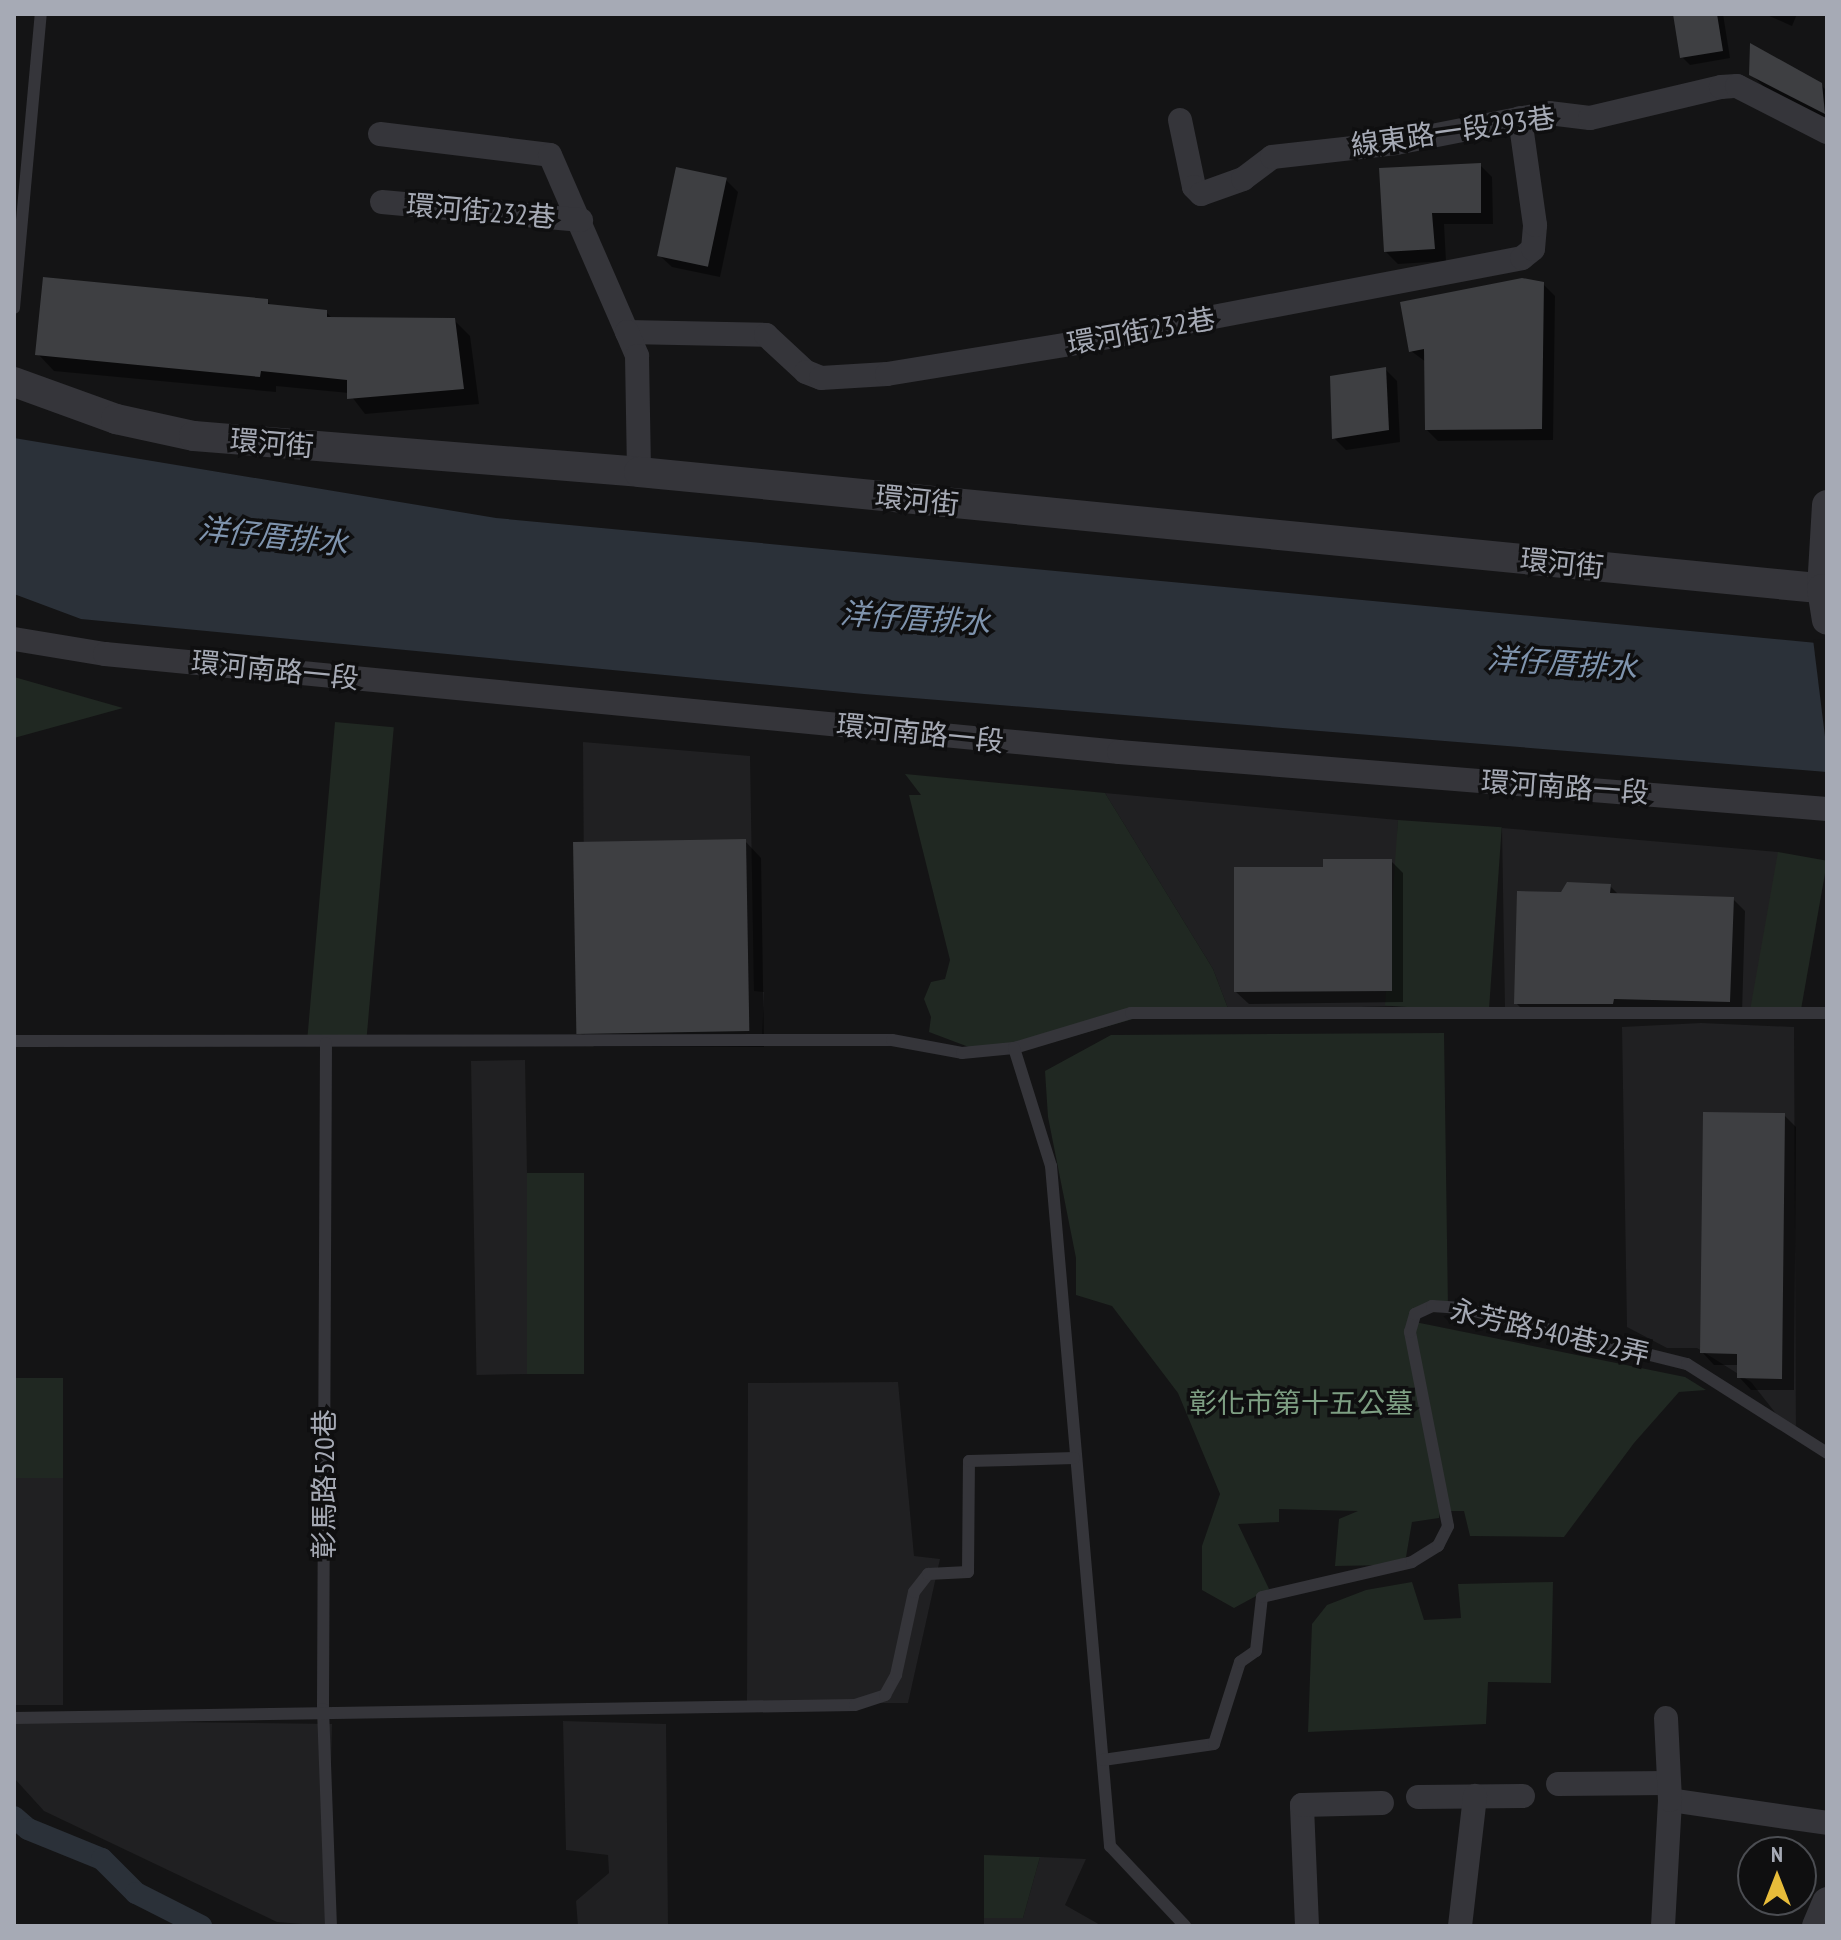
<!DOCTYPE html>
<meta charset="utf-8">
<style>
body{margin:0}
#map{position:relative;width:1841px;height:1940px;overflow:hidden;background:#141415;font-family:"PT Sans Narrow","Noto Sans TC",sans-serif}
div>[style]{position:absolute}
.built>*{inset:0;background:#202022;transform-origin:0 0}
.green>*{inset:0;background:#202822;transform-origin:0 0}
.water>*{inset:0;background:#2b3139}
.pier>*{inset:0;background:#141415}
.shadow>*{inset:0;background:#0007}
.canal>*{height:22px;margin:-11px;padding:0 11px;transform-origin:11px;border-radius:11px;background:#2b3139}
.building>*{inset:0;background:#3e3f42;transform-origin:0 0}
.service>*{height:12px;margin:-6px;padding:0 6px;transform-origin:6px;border-radius:6px;background:#35353a}
.minor>*{height:24px;margin:-12px;padding:0 12px;transform-origin:12px;border-radius:12px;background:#35353a}
.tertiary>*{height:30px;margin:-15px;padding:0 15px;transform-origin:15px;border-radius:15px;background:#35353a}
span{translate:-50% -50%;white-space:nowrap;text-align:center;line-height:1.15;-webkit-text-stroke:7px #0f0f10;paint-order:stroke}
.street-label{font-size:28px;color:#a6aab5}
.park-label{font-size:28px;color:#7e9f83}
.water-label{font-size:30px;color:#7f94ae;font-style:italic}
.frame{position:absolute;inset:0;border:16px solid #a6aab5;pointer-events:none}
.north{position:absolute;left:1737px;top:1836px;width:80px;height:80px;box-sizing:border-box;background:#0f0f10;border:2px solid #4b4d52;border-radius:50%;rotate:0deg;font-size:22px;font-weight:700;line-height:32px;text-align:center;color:#a6aab5}
.north::after{content:'';display:block;margin:auto;width:28px;height:36px;background:#e7bc3a;clip-path:polygon(50% 0,100% 100%,50% 72%,0 100%)}
</style>
<div id="map">
<div class="built">
<i style="clip-path:polygon(583px 742px,750px 756px,754px 991px,764px 992px,762px 1041px,585px 1040px)"></i>
<i style="clip-path:polygon(1105px 793px,1398px 820px,1394px 1006px,1229px 1011px,1213px 969px)"></i>
<i style="clip-path:polygon(1502px 828px,1778px 852px,1780px 1010px,1505px 1008px)"></i>
<i style="clip-path:polygon(1701px 1023px,1794px 1027px,1796px 1439px,1751px 1382px,1697px 1348px,1667px 1348px,1627px 1327px,1622px 1027px)"></i>
<i style="left:525px;top:1060px;width:314px;height:54px;rotate:89deg"></i>
<i style="clip-path:polygon(898px 1382px,914px 1556px,940px 1559px,908px 1703px,747px 1703px,748px 1383px)"></i>
<i style="left:14px;top:1478px;width:49px;height:227px"></i>
<i style="clip-path:polygon(14px 1720px,332px 1724px,327px 1926px,277px 1922px,44px 1811px,14px 1778px)"></i>
<i style="clip-path:polygon(563px 1721px,666px 1724px,668px 1926px,578px 1926px,576px 1901px,609px 1873px,608px 1855px,566px 1850px)"></i>
<i style="clip-path:polygon(1040px 1857px,1086px 1859px,1065px 1905px,1102px 1926px,984px 1926px,984px 1918px,1023px 1918px)"></i>
</div>
<div class="green">
<i style="clip-path:polygon(14px 677px,123px 708px,14px 738px)"></i>
<i style="left:335px;top:722px;width:59px;height:317px;rotate:5deg"></i>
<i style="clip-path:polygon(905px 774px,1105px 793px,1213px 969px,1229px 1011px,1147px 1015px,1018px 1052px,982px 1052px,929px 1032px,931px 1017px,924px 999px,931px 982px,945px 979px,950px 960px,909px 795px,921px 795px)"></i>
<i style="left:1398px;top:820px;width:104px;height:186px;rotate:4deg"></i>
<i style="left:1778px;top:852px;width:50px;height:158px;rotate:10deg"></i>
<i style="clip-path:polygon(1444px 1033px,1448px 1309px,1416px 1312px,1410px 1321px,1685px 1377px,1706px 1390px,1679px 1392px,1634px 1443px,1564px 1537px,1470px 1536px,1464px 1511px,1440px 1511px,1439px 1518px,1412px 1522px,1406px 1557px,1390px 1565px,1335px 1566px,1339px 1519px,1358px 1511px,1279px 1509px,1279px 1522px,1238px 1524px,1269px 1589px,1234px 1608px,1202px 1590px,1202px 1546px,1220px 1494px,1178px 1393px,1112px 1306px,1076px 1295px,1076px 1258px,1048px 1117px,1045px 1071px,1111px 1035px)"></i>
<i style="left:527px;top:1173px;width:57px;height:201px"></i>
<i style="left:63px;top:1378px;width:100px;height:49px;rotate:90deg"></i>
<i style="clip-path:polygon(1412px 1582px,1424px 1620px,1461px 1618px,1458px 1584px,1553px 1582px,1551px 1683px,1488px 1682px,1486px 1724px,1308px 1732px,1312px 1624px,1327px 1605px,1366px 1590px)"></i>
<i style="clip-path:polygon(984px 1855px,1040px 1857px,1023px 1918px,984px 1918px)"></i>
</div>
<div class="water">
<i style="clip-path:polygon(14px 438px,496px 518px,1827px 644px,1827px 772px,864px 694px,81px 619px,14px 594px)"></i>
</div>
<div class="pier">
<i style="clip-path:polygon(1813px 639px,1827px 640px,1827px 753px)"></i>
</div>
<div class="shadow">
<i style="clip-path:polygon(1675px 14px,1723px 14px,1730px 58px,1690px 65px,1682px 57px)"></i>
<i style="clip-path:polygon(1765px 14px,1797px 14px,1792px 26px)"></i>
<i style="clip-path:polygon(1751px 74px,1821px 85px,1827px 91px,1827px 119px,1764px 87px)"></i>
<i style="clip-path:polygon(1480px 165px,1492px 177px,1493px 224px,1444px 224px,1446px 261px,1398px 264px,1386px 252px)"></i>
<i style="clip-path:polygon(726px 180px,738px 192px,720px 277px,672px 267px,659px 255px)"></i>
<i style="clip-path:polygon(1543px 284px,1555px 296px,1553px 440px,1438px 441px,1427px 430px,1426px 362px,1411px 351px)"></i>
<i style="clip-path:polygon(267px 301px,273px 307px,326px 312px,333px 319px,454px 320px,470px 336px,479px 404px,365px 414px,349px 393px,276px 386px,276px 392px,54px 371px,38px 354px)"></i>
<i style="clip-path:polygon(1385px 369px,1397px 381px,1400px 442px,1346px 450px,1334px 438px)"></i>
<i style="clip-path:polygon(745px 841px,761px 858px,764px 1047px,594px 1047px,578px 1031px)"></i>
<i style="clip-path:polygon(1391px 861px,1403px 873px,1403px 1002px,1249px 1004px,1236px 992px,1325px 869px)"></i>
<i style="clip-path:polygon(1610px 886px,1620px 896px,1733px 899px,1745px 911px,1742px 1013px,1528px 1015px,1516px 1003px,1562px 894px)"></i>
<i style="clip-path:polygon(1784px 1115px,1796px 1127px,1794px 1390px,1751px 1390px,1739px 1377px,1739px 1365px,1714px 1365px,1702px 1352px)"></i>
</div>
<div class="canal">
<i style="left:14px;top:1817px;width:18px;rotate:41deg"></i>
<i style="left:28px;top:1829px;width:80px;rotate:22.1deg"></i>
<i style="left:102px;top:1859px;width:48px;rotate:45deg"></i>
<i style="left:136px;top:1893px;width:73px;rotate:26.9deg"></i>
</div>
<div class="building">
<i style="clip-path:polygon(1673px 14px,1717px 14px,1723px 51px,1680px 58px)"></i>
<i style="clip-path:polygon(1750px 43px,1822px 83px,1825px 114px,1749px 75px)"></i>
<i style="clip-path:polygon(1481px 163px,1481px 213px,1432px 213px,1435px 249px,1384px 252px,1379px 168px)"></i>
<i style="left:676px;top:167px;width:52px;height:91px;rotate:12deg"></i>
<i style="clip-path:polygon(43px 277px,268px 299px,268px 304px,327px 310px,327px 317px,455px 318px,464px 389px,347px 399px,347px 380px,261px 371px,260px 377px,35px 355px)"></i>
<i style="clip-path:polygon(1522px 278px,1544px 282px,1542px 429px,1425px 430px,1424px 349px,1409px 352px,1400px 302px)"></i>
<i style="clip-path:polygon(1386px 367px,1389px 430px,1332px 439px,1330px 376px)"></i>
<i style="left:746px;top:839px;width:192px;height:173px;rotate:89deg"></i>
<i style="clip-path:polygon(1323px 859px,1392px 859px,1392px 991px,1234px 992px,1234px 867px,1323px 867px)"></i>
<i style="clip-path:polygon(1567px 882px,1611px 884px,1610px 893px,1734px 897px,1730px 1002px,1614px 999px,1613px 1004px,1514px 1004px,1517px 891px,1561px 892px)"></i>
<i style="clip-path:polygon(1703px 1112px,1785px 1113px,1782px 1379px,1737px 1378px,1737px 1354px,1700px 1353px)"></i>
</div>
<div class="service">
<i style="left:14px;top:308px;width:295px;rotate:-84.8deg"></i>
<i style="left:14px;top:1041px;width:878px;rotate:-0.07deg"></i>
<i style="left:892px;top:1040px;width:71px;rotate:10.5deg"></i>
<i style="left:962px;top:1053px;width:52px;rotate:-5.5deg"></i>
<i style="left:1014px;top:1048px;width:122px;rotate:-16.7deg"></i>
<i style="left:1131px;top:1013px;width:696px"></i>
<i style="left:326px;top:1043px;width:666px;rotate:90.26deg"></i>
<i style="left:323px;top:1709px;width:217px;rotate:87.9deg"></i>
<i style="left:1014px;top:1048px;width:124px;rotate:72.6deg"></i>
<i style="left:1051px;top:1166px;width:683px;rotate:85.04deg"></i>
<i style="left:1110px;top:1846px;width:110px;rotate:46.8deg"></i>
<i style="left:14px;top:1718px;width:841px;rotate:-0.89deg"></i>
<i style="left:855px;top:1705px;width:32px;rotate:-18deg"></i>
<i style="left:885px;top:1695px;width:23px;rotate:-61deg"></i>
<i style="left:896px;top:1675px;width:85px;rotate:-77.8deg"></i>
<i style="left:914px;top:1592px;width:23px;rotate:-52deg"></i>
<i style="left:928px;top:1574px;width:40px;rotate:-2.9deg"></i>
<i style="left:968px;top:1572px;width:111px;rotate:-89.5deg"></i>
<i style="left:969px;top:1461px;width:105px;rotate:-1.6deg"></i>
<i style="left:1103px;top:1760px;width:112px;rotate:-8.2deg"></i>
<i style="left:1214px;top:1744px;width:86px;rotate:-72.4deg"></i>
<i style="left:1240px;top:1662px;width:19px;rotate:-35deg"></i>
<i style="left:1256px;top:1651px;width:54px;rotate:-83.7deg"></i>
<i style="left:1262px;top:1597px;width:154px;rotate:-13.1deg"></i>
<i style="left:1412px;top:1562px;width:31px;rotate:-32deg"></i>
<i style="left:1438px;top:1546px;width:22px;rotate:-63deg"></i>
<i style="left:1448px;top:1526px;width:198px;rotate:-101.1deg"></i>
<i style="left:1410px;top:1332px;width:19px;rotate:-74deg"></i>
<i style="left:1415px;top:1314px;width:19px;rotate:-25deg"></i>
<i style="left:1432px;top:1306px;width:30px;rotate:4deg"></i>
<i style="left:1462px;top:1308px;width:232px;rotate:14deg"></i>
<i style="left:1687px;top:1364px;width:166px;rotate:32.4deg"></i>
</div>
<div class="minor">
<i style="left:1180px;top:120px;width:68px;rotate:78.2deg"></i>
<i style="left:1194px;top:187px;width:10px;rotate:45deg"></i>
<i style="left:1201px;top:194px;width:45px;rotate:-19.7deg"></i>
<i style="left:1243px;top:179px;width:36px;rotate:-37deg"></i>
<i style="left:1272px;top:157px;width:125px;rotate:-6.4deg"></i>
<i style="left:1396px;top:143px;width:156px;rotate:-11.1deg"></i>
<i style="left:1549px;top:113px;width:41px;rotate:7deg"></i>
<i style="left:1590px;top:118px;width:135px;rotate:-13.3deg"></i>
<i style="left:1721px;top:87px;width:16px;rotate:-4deg"></i>
<i style="left:1737px;top:86px;width:101px;rotate:27.1deg"></i>
<i style="left:380px;top:134px;width:171px;rotate:7deg"></i>
<i style="left:550px;top:155px;width:193px;rotate:66.5deg"></i>
<i style="left:627px;top:332px;width:139px;rotate:1.2deg"></i>
<i style="left:766px;top:335px;width:54px;rotate:42.8deg"></i>
<i style="left:806px;top:372px;width:16px;rotate:22deg"></i>
<i style="left:821px;top:378px;width:66px;rotate:-3.5deg"></i>
<i style="left:887px;top:374px;width:193px;rotate:-9.3deg"></i>
<i style="left:1077px;top:343px;width:453px;rotate:-10.8deg"></i>
<i style="left:1522px;top:258px;width:14px;rotate:-39deg"></i>
<i style="left:1533px;top:249px;width:24px;rotate:-85deg"></i>
<i style="left:1535px;top:225px;width:108px;rotate:-98deg"></i>
<i style="left:382px;top:202px;width:200px;rotate:5.2deg"></i>
<i style="left:627px;top:332px;width:26px;rotate:67deg"></i>
<i style="left:637px;top:356px;width:116px;rotate:89deg"></i>
<i style="left:14px;top:639px;width:92px;rotate:9.4deg"></i>
<i style="left:105px;top:654px;width:1019px;rotate:5.52deg"></i>
<i style="left:1119px;top:752px;width:710px;rotate:4.6deg"></i>
<i style="left:1558px;top:1784px;width:109px;rotate:-0.5deg"></i>
<i style="left:1418px;top:1797px;width:105px;rotate:-0.5deg"></i>
<i style="left:1670px;top:1800px;width:159px;rotate:8.3deg"></i>
<i style="left:1307px;top:1926px;width:121px;rotate:-92.4deg"></i>
<i style="left:1302px;top:1805px;width:80px;rotate:-1.4deg"></i>
<i style="left:1460px;top:1926px;width:131px;rotate:-83.4deg"></i>
<i style="left:1663px;top:1926px;width:126px;rotate:-86.8deg"></i>
<i style="left:1670px;top:1800px;width:82px;rotate:-92.8deg"></i>
</div>
<div class="tertiary">
<i style="left:14px;top:382px;width:109px;rotate:19.9deg"></i>
<i style="left:116px;top:419px;width:80px;rotate:12.3deg"></i>
<i style="left:194px;top:436px;width:446px;rotate:4.6deg"></i>
<i style="left:639px;top:472px;width:1194px;rotate:5.62deg"></i>
<i style="left:1827px;top:505px;width:84px;rotate:93.4deg"></i>
<i style="left:1822px;top:589px;width:31px;rotate:81deg"></i>
<i style="left:1817px;top:1926px;width:26px;rotate:-67deg"></i>
</div>
<div class="street-label">
<span style="left:1453px;top:131px;rotate:-8deg">線東路一段293巷</span>
<span style="left:481px;top:211px;rotate:5deg">環河街232巷</span>
<span style="left:1141px;top:331px;rotate:-10deg">環河街232巷</span>
<span style="left:272px;top:443px;rotate:5deg">環河街</span>
<span style="left:917px;top:500px;rotate:6deg">環河街</span>
<span style="left:1562px;top:563px;rotate:6deg">環河街</span>
<span style="left:275px;top:670px;rotate:6deg">環河南路一段</span>
<span style="left:920px;top:733px;rotate:6deg">環河南路一段</span>
<span style="left:1565px;top:787px;rotate:4deg">環河南路一段</span>
<span style="left:1550px;top:1332px;rotate:13deg">永芳路540巷22弄</span>
<span style="left:324px;top:1484px;rotate:-90deg">彰馬路520巷</span>
</div>
<div class="park-label">
<span style="left:1301px;top:1403px">彰化市第十五公墓</span>
</div>
<div class="water-label">
<span style="left:273px;top:536px;rotate:6deg">洋仔厝排水</span>
<span style="left:915px;top:618px;rotate:4deg">洋仔厝排水</span>
<span style="left:1562px;top:663px;rotate:4deg">洋仔厝排水</span>
</div>
<div class="frame"></div>
<div class="north">N</div>
</div>
